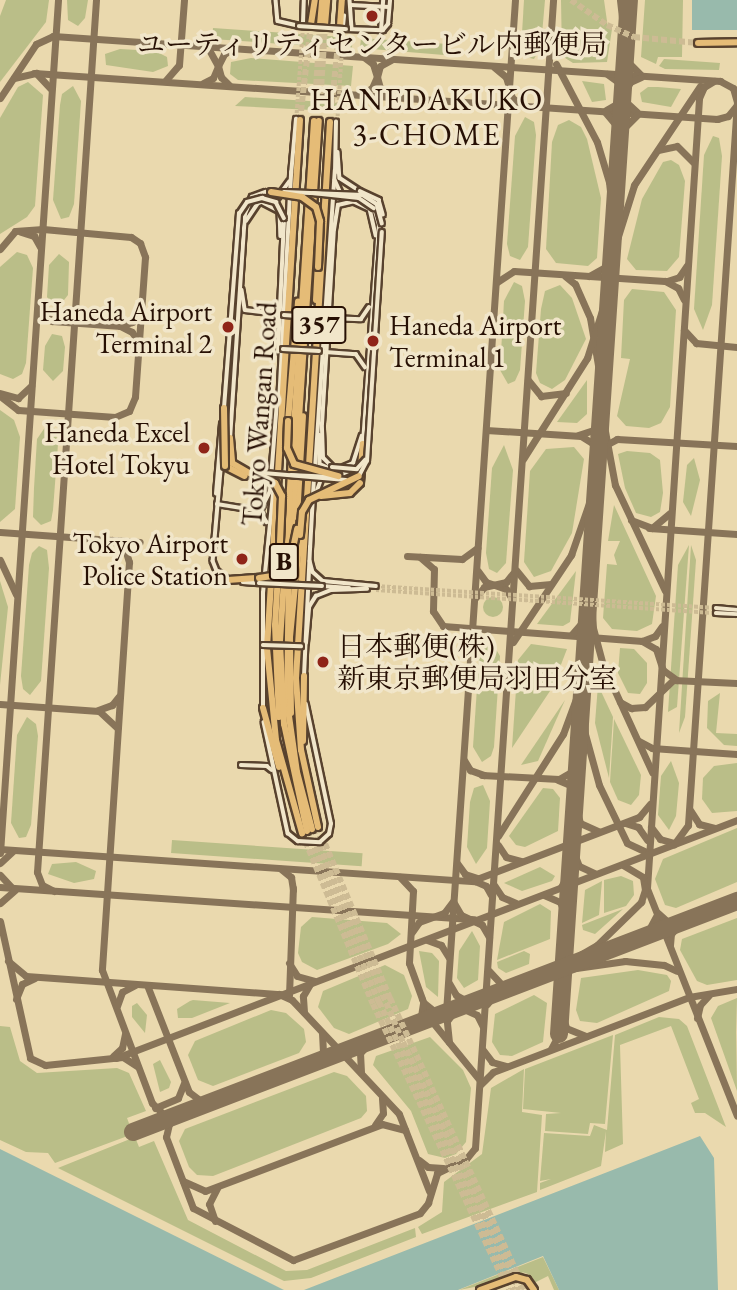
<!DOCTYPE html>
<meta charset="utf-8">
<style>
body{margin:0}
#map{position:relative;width:737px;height:1290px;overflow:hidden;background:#ead9ae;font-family:"EB Garamond","Noto Serif JP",serif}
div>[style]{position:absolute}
.green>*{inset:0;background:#babe88;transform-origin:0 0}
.round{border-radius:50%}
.water>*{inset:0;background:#98baac;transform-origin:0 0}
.taxiway>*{height:7px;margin:-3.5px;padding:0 3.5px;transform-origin:3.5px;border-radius:3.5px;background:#887459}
.runway>*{height:18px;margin:-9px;padding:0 9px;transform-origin:9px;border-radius:9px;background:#887459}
.minor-tunnel>*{height:3.5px;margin-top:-1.75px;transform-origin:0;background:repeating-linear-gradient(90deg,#cdbb94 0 3.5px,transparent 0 5.5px)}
.highway-tunnel>*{height:6px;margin-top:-3px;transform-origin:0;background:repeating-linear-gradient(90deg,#cdbb94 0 6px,transparent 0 9px)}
.roads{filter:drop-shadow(2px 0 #58422e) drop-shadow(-2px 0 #58422e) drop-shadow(0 2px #58422e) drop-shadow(0 -2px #58422e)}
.minor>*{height:3.5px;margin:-1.75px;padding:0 1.75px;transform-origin:1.75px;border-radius:1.75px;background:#f1e6ca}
.highway>*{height:6px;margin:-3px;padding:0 3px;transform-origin:3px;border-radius:3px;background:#e5bc77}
.bridges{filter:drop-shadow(2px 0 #58422e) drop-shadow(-2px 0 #58422e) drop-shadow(0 2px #58422e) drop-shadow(0 -2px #58422e)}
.minor-bridge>*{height:3.5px;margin:-1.75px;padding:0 1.75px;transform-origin:1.75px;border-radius:1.75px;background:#f1e6ca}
.highway-bridge>*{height:6px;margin:-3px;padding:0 3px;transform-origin:3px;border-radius:3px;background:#e5bc77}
.dots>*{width:19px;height:19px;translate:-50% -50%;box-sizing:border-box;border:4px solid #f1e6ca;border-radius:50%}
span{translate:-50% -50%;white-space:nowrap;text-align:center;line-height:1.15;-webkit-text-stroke:7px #f1e6ca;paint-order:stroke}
.shield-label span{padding:2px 5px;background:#f1e6ca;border:2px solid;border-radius:5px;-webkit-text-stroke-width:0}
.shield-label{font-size:26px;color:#271004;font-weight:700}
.poi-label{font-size:28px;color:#271004}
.right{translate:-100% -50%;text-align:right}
.left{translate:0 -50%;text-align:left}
.street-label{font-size:28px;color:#271004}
.neighbourhood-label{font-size:30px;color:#271004;letter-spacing:2px}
</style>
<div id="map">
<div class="green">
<i style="clip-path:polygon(6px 0,49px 0,46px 22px,0 82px,0 16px)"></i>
<i style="clip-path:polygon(67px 0,88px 0,85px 18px,78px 26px,68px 20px)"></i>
<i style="clip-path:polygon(524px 0,545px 0,541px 46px,534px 59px,526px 57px,521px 50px)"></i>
<i style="clip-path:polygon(561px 0,604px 0,608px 28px,612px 29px,607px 62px,573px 63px,562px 56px)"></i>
<i style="clip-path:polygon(645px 0,683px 0,682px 57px,658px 57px,656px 64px,641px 57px)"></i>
<i style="left:213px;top:28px;width:140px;height:11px;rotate:4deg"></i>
<i style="clip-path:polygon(361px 38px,448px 44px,444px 55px,360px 48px)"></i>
<i style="clip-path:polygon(120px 49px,155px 51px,167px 57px,168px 66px,153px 72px,106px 65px,105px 54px)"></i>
<i style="clip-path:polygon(251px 58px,353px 66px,351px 86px,238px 80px,230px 74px,231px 62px)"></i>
<i style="clip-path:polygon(664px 59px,720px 63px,719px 70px,665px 69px,659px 66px)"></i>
<i style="clip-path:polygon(582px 81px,604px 84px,606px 100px,592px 102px)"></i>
<i style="clip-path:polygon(28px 82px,43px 95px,35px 206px,27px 217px,0 234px,0 118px,18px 87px)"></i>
<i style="clip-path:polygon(73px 86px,81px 101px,74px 204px,69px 217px,61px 219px,53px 200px,60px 105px,62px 94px)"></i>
<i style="clip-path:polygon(648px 87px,658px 87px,681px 89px,671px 107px,642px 102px,640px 93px)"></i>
<i style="clip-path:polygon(245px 97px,340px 103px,349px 112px,235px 106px)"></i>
<i style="clip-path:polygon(525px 117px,534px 122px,536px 135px,528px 247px,520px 260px,510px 256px,507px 244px,515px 136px)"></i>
<i style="clip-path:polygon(569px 120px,581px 127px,587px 139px,601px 198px,597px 258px,588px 266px,556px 263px,546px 249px,552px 142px,558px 125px)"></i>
<i style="clip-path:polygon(713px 136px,719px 138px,722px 156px,712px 305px,703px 330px,694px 309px,704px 155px)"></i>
<i style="clip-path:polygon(671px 160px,679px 165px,685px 181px,679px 257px,667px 271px,636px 270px,627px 259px,642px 199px,663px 162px)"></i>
<i style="clip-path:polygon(17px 252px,27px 255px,33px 268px,26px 363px,22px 374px,13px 379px,0 374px,0 267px)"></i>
<i style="clip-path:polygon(59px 254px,69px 262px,68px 295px,56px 310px,47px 297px,49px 265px)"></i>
<i style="clip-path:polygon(514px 282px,522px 286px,525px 301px,520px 370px,515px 381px,508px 384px,500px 370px,504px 301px)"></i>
<i style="clip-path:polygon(560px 285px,572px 298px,586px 339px,565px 380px,552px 389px,540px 383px,536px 373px,541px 309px,545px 291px)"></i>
<i style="clip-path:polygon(632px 289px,664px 292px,676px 310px,670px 407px,661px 423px,649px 428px,626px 426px,617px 416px,630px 359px,621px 358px,624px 300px)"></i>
<i style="clip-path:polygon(52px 334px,62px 336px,65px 347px,63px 371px,53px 381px,43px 370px,45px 346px)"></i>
<i style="clip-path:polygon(587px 380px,587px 414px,577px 423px,557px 422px)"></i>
<i style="clip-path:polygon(0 410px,14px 420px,20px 437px,15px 509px,0 522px)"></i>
<i style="clip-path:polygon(48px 423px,55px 429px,58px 444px,53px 510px,51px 521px,41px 525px,33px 517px,34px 488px,37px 439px)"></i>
<i style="clip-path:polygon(504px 445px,513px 470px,506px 563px,497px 573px,489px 569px,486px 553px,492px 468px)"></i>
<i style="clip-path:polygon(574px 447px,584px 459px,572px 533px,551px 571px,534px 577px,524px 562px,530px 471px,546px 449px)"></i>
<i style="clip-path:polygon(627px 451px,650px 453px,660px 460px,663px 493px,660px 512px,651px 517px,636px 513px,625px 488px,618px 454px)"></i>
<i style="clip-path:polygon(694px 458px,700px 480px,691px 516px,683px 502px,687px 465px)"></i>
<i style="clip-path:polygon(614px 505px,656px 596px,652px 624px,637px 631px,612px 629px,603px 618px,607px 564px,617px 565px,614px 555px,620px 541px,608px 541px)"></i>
<i style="clip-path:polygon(689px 545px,677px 707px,668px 712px,678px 565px)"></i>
<i style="clip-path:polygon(691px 545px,696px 560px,685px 717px,679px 733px)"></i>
<i style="clip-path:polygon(39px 546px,47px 550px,49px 568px,41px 681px,30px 695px,23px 689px,21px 676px,29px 565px,32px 553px)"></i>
<i style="clip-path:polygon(576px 571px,570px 622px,563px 626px,537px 624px)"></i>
<i style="clip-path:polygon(0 581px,8px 607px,0 685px)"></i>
<i class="round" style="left:483px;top:597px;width:20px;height:20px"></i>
<i style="clip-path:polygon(491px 641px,500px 656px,494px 747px,491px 756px,482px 762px,473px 747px,479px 658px,483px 647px)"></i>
<i style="clip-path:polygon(531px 644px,567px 649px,552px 688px,512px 748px,518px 660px)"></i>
<i style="clip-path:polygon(620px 648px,634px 649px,647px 663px,647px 683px,640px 694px,628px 693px,618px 673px)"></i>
<i style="clip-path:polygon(598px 685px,613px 717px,609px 778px,595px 723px)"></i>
<i style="clip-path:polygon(720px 693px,716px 733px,737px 734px,737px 746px,724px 745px,707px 728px,708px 701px)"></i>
<i style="clip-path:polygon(565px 700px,538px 761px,521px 765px)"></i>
<i style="clip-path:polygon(27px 717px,36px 724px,38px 736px,31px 825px,26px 837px,19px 838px,11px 823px,17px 735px)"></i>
<i style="clip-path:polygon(614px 719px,641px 775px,639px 795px,631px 805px,618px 800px,610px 782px)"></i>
<i style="clip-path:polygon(671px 761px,679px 783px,676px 816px,669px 830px,658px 815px,661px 776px)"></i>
<i style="clip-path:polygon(737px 763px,737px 811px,712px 813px,702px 799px,703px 778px,714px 766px)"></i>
<i style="clip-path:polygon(483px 785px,490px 801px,487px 848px,476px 864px,467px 847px,470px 802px,474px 788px)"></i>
<i style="clip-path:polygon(543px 788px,553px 789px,560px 798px,558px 831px,525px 847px,516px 845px,509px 836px)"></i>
<i style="clip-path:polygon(737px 828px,737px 882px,676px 908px,665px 905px,655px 879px,663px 859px)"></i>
<i style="left:172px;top:840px;width:191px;height:13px;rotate:4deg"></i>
<i style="clip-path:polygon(76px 862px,96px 871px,94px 879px,74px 883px,48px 874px,52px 864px)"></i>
<i style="clip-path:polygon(540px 867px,555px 876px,552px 881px,522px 891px,504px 883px)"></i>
<i style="clip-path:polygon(621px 876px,633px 881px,634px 895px,626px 906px,604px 913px,604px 880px)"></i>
<i style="clip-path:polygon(602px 881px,599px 915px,582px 923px,585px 890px)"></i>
<i style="clip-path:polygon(540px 904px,551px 911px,550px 939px,497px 960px,504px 922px)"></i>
<i style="clip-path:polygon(623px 909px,595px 934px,583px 930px,582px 925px)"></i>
<i style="clip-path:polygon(312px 917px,387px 923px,401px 934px,388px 944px,317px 970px,302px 962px,298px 953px,301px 927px)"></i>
<i style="clip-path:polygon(737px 918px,737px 980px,707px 985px,697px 981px,680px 950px,682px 939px)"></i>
<i style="clip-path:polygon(472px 931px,480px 946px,478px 980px,464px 988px,457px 978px,459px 951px)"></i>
<i style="clip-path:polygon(419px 951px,432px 953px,439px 961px,438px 997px,426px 987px)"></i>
<i style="clip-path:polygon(524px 951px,530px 954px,529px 964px,506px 973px,498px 968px,497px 962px)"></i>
<i style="clip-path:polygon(385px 965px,404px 975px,412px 996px,408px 1009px,349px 1034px,334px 1028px,318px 1007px,323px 991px)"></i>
<i style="clip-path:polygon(638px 970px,667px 975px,671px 981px,669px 991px,597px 1023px,580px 1021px,576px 1010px,581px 978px)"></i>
<i style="clip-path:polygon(534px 995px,547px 1003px,543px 1042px,512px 1056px,500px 1055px,492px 1042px,495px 1014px)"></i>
<i style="clip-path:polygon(737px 998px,736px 1032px,737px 1091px,711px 1018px,718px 1006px)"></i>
<i style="clip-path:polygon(190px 1001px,193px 1000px,230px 1003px,192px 1018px,178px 1018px,177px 1009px)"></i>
<i style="clip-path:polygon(137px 1003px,147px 1015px,145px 1033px,132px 1017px,132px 1006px)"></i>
<i style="clip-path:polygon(271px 1010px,286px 1013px,304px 1029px,306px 1042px,299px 1053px,213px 1086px,198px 1080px,188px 1055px,195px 1041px)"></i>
<i style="clip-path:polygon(659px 1017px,679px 1019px,687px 1026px,726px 1127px,705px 1113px,695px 1113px,691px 1103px,699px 1099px,671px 1026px,620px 1045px,623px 1144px,605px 1152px,606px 1131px,601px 1166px,540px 1190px,540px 1183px,551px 1179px,540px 1181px,544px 1133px,590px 1136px,594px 1125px,607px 1130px,615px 1035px)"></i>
<i style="clip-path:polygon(0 1026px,10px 1027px,20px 1061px,37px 1073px,117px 1068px,129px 1073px,146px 1111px,127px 1118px,133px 1134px,55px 1163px,48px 1153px,26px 1152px,0 1140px)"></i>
<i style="clip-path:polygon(613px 1035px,605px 1124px,590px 1123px,588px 1134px,545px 1131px,546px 1114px,561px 1113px,523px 1109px,525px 1069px)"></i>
<i style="clip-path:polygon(430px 1037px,463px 1070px,471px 1088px,466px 1142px,456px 1154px,445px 1158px,428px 1154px,411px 1111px,373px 1065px,376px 1056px)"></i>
<i style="clip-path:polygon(160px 1060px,171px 1082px,169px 1088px,160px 1092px,153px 1064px)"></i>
<i style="clip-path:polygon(524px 1069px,522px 1112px,542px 1115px,537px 1192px,422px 1234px,418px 1227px,442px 1212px,444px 1182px,482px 1154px,491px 1088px)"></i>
<i style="clip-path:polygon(334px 1072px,347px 1076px,366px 1096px,367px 1111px,361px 1118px,213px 1176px,197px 1175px,189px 1167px,179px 1141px,185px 1129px)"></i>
<i style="clip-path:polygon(135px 1137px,139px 1147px,154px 1141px,188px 1220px,286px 1271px,307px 1270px,415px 1228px,416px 1237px,311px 1278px,284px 1281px,58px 1168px)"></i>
<i style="clip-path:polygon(543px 1257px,559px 1290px,554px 1290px,548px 1276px,534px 1283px,528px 1274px,522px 1272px,533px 1283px,523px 1277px,490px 1284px,493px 1290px,490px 1284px,459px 1290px)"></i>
</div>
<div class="water">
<i style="left:692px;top:0;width:45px;height:30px"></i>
<i style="clip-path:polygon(700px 1136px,714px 1158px,718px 1290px,559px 1290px,543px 1256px,458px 1290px,304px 1290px)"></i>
<i style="clip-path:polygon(0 1149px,284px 1290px,0 1290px)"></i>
</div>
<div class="taxiway">
<i style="left:620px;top:0;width:61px;rotate:83.5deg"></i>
<i style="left:627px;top:61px;width:20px;rotate:45deg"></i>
<i style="left:556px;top:64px;width:88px;rotate:62.3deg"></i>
<i style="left:597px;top:142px;width:42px;rotate:73.3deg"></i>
<i style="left:609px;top:182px;width:45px;rotate:83.7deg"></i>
<i style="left:494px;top:67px;width:16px;rotate:40deg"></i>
<i style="left:506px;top:77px;width:22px;rotate:74deg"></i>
<i style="left:512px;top:98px;width:13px;rotate:32deg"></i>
<i style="left:34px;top:73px;width:685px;rotate:3.85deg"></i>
<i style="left:717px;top:119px;width:11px;rotate:-15deg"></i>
<i style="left:728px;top:116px;width:13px;rotate:-51deg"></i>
<i style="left:607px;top:74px;width:14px;rotate:36deg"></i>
<i style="left:618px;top:82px;width:20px;rotate:70deg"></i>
<i style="left:625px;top:101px;width:16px;rotate:43deg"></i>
<i style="left:14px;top:78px;width:23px;rotate:-13deg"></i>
<i style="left:36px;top:73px;width:21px;rotate:47deg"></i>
<i style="left:165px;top:81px;width:21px;rotate:-49deg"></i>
<i style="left:179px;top:65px;width:65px;rotate:-85.6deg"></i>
<i style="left:203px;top:83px;width:11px;rotate:-27deg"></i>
<i style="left:213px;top:78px;width:13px;rotate:-67deg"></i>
<i style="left:218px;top:66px;width:21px;rotate:-119deg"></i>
<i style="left:229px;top:85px;width:11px;rotate:-135deg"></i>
<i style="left:221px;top:77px;width:11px;rotate:-105deg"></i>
<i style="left:218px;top:66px;width:13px;rotate:-63deg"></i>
<i style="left:224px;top:54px;width:10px;rotate:-29deg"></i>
<i style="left:362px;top:94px;width:12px;rotate:-31deg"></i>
<i style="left:372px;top:88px;width:12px;rotate:-66deg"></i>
<i style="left:377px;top:77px;width:14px;rotate:-107deg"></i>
<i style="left:373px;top:64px;width:10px;rotate:-143deg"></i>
<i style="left:388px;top:96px;width:11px;rotate:-135deg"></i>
<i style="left:380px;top:88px;width:11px;rotate:-105deg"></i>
<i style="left:377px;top:77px;width:11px;rotate:-75deg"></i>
<i style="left:380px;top:66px;width:13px;rotate:-29deg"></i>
<i style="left:0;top:98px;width:65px;rotate:-56.3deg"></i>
<i style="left:36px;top:44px;width:19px;rotate:-25deg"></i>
<i style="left:53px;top:36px;width:669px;rotate:3.86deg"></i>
<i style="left:720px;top:81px;width:15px;rotate:28deg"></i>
<i style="left:733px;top:88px;width:15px;rotate:74deg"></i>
<i style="left:737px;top:102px;width:725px;rotate:93.88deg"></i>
<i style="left:688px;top:825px;width:24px;rotate:126deg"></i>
<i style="left:606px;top:110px;width:14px;rotate:-30deg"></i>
<i style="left:618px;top:103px;width:24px;rotate:-60deg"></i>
<i style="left:630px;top:82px;width:12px;rotate:-24deg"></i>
<i style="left:605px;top:112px;width:25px;rotate:50deg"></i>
<i style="left:621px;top:131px;width:23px;rotate:-45deg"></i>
<i style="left:658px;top:150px;width:19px;rotate:-12deg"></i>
<i style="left:677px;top:146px;width:23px;rotate:45deg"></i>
<i style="left:21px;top:232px;width:14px;rotate:17deg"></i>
<i style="left:34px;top:236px;width:13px;rotate:61deg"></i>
<i style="left:0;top:249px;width:23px;rotate:-50deg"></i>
<i style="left:15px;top:231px;width:28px;rotate:-4deg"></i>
<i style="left:43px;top:229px;width:88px;rotate:5.2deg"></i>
<i style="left:131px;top:237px;width:11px;rotate:34deg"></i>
<i style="left:140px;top:243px;width:15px;rotate:70deg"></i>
<i style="left:145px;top:257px;width:140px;rotate:94.1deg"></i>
<i style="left:135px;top:397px;width:15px;rotate:113deg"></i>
<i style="left:129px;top:411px;width:15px;rotate:157deg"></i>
<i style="left:115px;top:417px;width:97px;rotate:-175.9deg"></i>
<i style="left:18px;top:410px;width:23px;rotate:-142deg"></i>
<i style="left:565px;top:276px;width:13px;rotate:39deg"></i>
<i style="left:575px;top:284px;width:37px;rotate:66deg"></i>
<i style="left:590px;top:318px;width:78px;rotate:80.4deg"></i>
<i style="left:589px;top:276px;width:23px;rotate:-29deg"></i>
<i style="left:609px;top:265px;width:84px;rotate:-72.6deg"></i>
<i style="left:634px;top:185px;width:119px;rotate:-56.3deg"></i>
<i style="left:667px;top:281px;width:13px;rotate:-18deg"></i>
<i style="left:679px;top:277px;width:14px;rotate:-56deg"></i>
<i style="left:497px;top:282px;width:20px;rotate:-33deg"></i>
<i style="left:514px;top:271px;width:151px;rotate:3.8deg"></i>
<i style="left:665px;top:281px;width:15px;rotate:28deg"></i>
<i style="left:678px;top:288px;width:13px;rotate:63deg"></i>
<i style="left:38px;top:307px;width:20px;rotate:45deg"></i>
<i style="left:52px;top:321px;width:69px;rotate:4.1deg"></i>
<i style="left:120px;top:326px;width:13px;rotate:-18deg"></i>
<i style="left:132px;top:322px;width:13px;rotate:-48deg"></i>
<i style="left:120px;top:326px;width:13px;rotate:27deg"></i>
<i style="left:132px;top:332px;width:13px;rotate:58deg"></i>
<i style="left:684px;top:330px;width:18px;rotate:47deg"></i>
<i style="left:696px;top:343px;width:41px;rotate:5.6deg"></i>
<i style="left:528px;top:380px;width:21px;rotate:51deg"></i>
<i style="left:541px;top:396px;width:25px;rotate:-7deg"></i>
<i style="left:0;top:393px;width:19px;rotate:16deg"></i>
<i style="left:18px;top:398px;width:18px;rotate:-43deg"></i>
<i style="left:602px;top:415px;width:71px;rotate:79.5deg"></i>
<i style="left:615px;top:485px;width:117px;rotate:64.7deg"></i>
<i style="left:486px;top:430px;width:95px;rotate:3.6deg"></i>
<i style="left:581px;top:436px;width:15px;rotate:32deg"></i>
<i style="left:594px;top:444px;width:14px;rotate:73deg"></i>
<i style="left:578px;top:435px;width:16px;rotate:-18deg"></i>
<i style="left:593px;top:430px;width:14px;rotate:-56deg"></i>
<i style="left:523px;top:459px;width:120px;rotate:-57.6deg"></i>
<i style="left:587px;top:358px;width:77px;rotate:-72.5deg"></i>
<i style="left:598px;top:462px;width:17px;rotate:-69deg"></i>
<i style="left:604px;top:446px;width:15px;rotate:-28deg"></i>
<i style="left:617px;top:439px;width:120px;rotate:3.3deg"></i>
<i style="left:631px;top:520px;width:22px;rotate:21deg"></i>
<i style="left:652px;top:528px;width:23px;rotate:-40deg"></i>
<i style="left:649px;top:528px;width:88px;rotate:3.9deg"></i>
<i style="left:0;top:532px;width:140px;rotate:4.1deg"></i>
<i style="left:112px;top:540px;width:16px;rotate:35deg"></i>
<i style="left:125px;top:549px;width:14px;rotate:73deg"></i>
<i style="left:129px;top:562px;width:409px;rotate:93.8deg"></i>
<i style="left:102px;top:970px;width:142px;rotate:69.4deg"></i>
<i style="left:152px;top:1103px;width:16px;rotate:45deg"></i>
<i style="left:163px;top:1114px;width:15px;rotate:4deg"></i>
<i style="left:407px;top:556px;width:55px;rotate:3.1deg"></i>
<i style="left:462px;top:559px;width:19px;rotate:-36deg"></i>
<i style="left:420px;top:557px;width:18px;rotate:41deg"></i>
<i style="left:434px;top:569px;width:42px;rotate:91.4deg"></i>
<i style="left:433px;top:611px;width:18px;rotate:56deg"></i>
<i style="left:443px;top:626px;width:200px;rotate:4.3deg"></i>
<i style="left:642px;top:641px;width:16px;rotate:30deg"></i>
<i style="left:656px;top:649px;width:22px;rotate:72deg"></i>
<i style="left:663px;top:670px;width:17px;rotate:36deg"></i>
<i style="left:0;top:560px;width:38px;rotate:65deg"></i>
<i style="left:516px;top:570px;width:21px;rotate:51deg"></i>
<i style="left:529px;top:586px;width:22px;rotate:-5deg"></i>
<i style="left:478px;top:571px;width:14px;rotate:54deg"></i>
<i style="left:486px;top:582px;width:21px;rotate:19deg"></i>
<i style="left:506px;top:589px;width:12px;rotate:59deg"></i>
<i style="left:590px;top:579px;width:49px;rotate:86.5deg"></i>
<i style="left:593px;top:628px;width:38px;rotate:75deg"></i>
<i style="left:603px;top:665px;width:118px;rotate:65.4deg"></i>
<i style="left:476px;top:597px;width:13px;rotate:-51deg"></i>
<i style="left:484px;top:587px;width:23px;rotate:-13deg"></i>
<i style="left:506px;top:582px;width:11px;rotate:-52deg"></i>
<i style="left:572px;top:634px;width:23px;rotate:-49deg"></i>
<i style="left:642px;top:641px;width:14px;rotate:-21deg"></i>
<i style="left:655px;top:636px;width:12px;rotate:-55deg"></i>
<i style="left:513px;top:642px;width:105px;rotate:-56.3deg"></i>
<i style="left:571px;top:555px;width:79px;rotate:-70.9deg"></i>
<i style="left:583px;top:690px;width:44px;rotate:87.4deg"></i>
<i style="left:585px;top:734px;width:53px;rotate:74.6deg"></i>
<i style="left:599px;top:785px;width:64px;rotate:64.2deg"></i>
<i style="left:627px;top:843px;width:23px;rotate:25deg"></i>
<i style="left:620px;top:702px;width:13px;rotate:29deg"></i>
<i style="left:631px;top:708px;width:14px;rotate:-4deg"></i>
<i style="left:645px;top:707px;width:39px;rotate:-44deg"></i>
<i style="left:673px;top:680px;width:64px;rotate:2.7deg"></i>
<i style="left:0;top:704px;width:99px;rotate:4deg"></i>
<i style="left:99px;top:711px;width:25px;rotate:43deg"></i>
<i style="left:98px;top:710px;width:15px;rotate:-20deg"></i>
<i style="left:112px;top:705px;width:11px;rotate:-52deg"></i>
<i style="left:639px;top:741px;width:15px;rotate:28deg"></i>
<i style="left:652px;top:748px;width:85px;rotate:4deg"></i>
<i style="left:464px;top:760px;width:12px;rotate:59deg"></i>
<i style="left:470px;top:770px;width:15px;rotate:20deg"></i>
<i style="left:482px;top:775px;width:77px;rotate:3deg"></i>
<i style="left:559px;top:779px;width:16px;rotate:-30deg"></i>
<i style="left:573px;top:771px;width:15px;rotate:-70deg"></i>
<i style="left:558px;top:780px;width:13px;rotate:23deg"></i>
<i style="left:570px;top:785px;width:13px;rotate:67deg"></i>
<i style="left:575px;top:803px;width:21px;rotate:76deg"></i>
<i style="left:580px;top:823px;width:20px;rotate:24deg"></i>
<i style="left:690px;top:810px;width:17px;rotate:57deg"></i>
<i style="left:699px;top:824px;width:16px;rotate:14deg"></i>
<i style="left:625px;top:823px;width:14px;rotate:17deg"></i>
<i style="left:638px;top:827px;width:16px;rotate:55deg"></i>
<i style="left:651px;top:827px;width:15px;rotate:53deg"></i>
<i style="left:660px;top:839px;width:15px;rotate:16deg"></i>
<i style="left:498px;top:836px;width:121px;rotate:-57.5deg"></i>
<i style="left:563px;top:734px;width:40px;rotate:-69.8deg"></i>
<i style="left:577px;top:696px;width:51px;rotate:-79.8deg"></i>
<i style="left:566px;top:843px;width:13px;rotate:-58deg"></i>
<i style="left:498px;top:845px;width:14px;rotate:56deg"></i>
<i style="left:506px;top:857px;width:16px;rotate:15deg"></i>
<i style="left:572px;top:848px;width:19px;rotate:69deg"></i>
<i style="left:579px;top:866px;width:17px;rotate:25deg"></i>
<i style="left:0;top:849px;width:476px;rotate:3.9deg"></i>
<i style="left:475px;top:881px;width:12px;rotate:24deg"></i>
<i style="left:486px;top:886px;width:10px;rotate:61deg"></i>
<i style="left:0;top:853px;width:855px;rotate:-86.11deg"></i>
<i style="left:0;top:863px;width:18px;rotate:-43deg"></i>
<i style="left:457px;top:863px;width:14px;rotate:54deg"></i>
<i style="left:465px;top:874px;width:13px;rotate:18deg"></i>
<i style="left:281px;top:869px;width:13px;rotate:39deg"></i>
<i style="left:291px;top:877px;width:13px;rotate:81deg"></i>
<i style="left:0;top:875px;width:16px;rotate:47deg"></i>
<i style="left:400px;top:877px;width:19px;rotate:47deg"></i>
<i style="left:413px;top:891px;width:72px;rotate:93.2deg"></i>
<i style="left:409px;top:963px;width:38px;rotate:70deg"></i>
<i style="left:422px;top:999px;width:22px;rotate:68deg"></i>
<i style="left:430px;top:1019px;width:77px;rotate:50.8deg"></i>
<i style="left:474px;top:880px;width:177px;rotate:-20.9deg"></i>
<i style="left:639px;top:817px;width:17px;rotate:-50deg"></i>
<i style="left:494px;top:885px;width:14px;rotate:56deg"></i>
<i style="left:502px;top:897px;width:15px;rotate:23deg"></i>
<i style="left:646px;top:886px;width:247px;rotate:68.4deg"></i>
<i style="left:0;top:887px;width:475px;rotate:3.9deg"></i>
<i style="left:561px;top:887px;width:18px;rotate:-61deg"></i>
<i style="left:647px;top:888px;width:792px;rotate:-86.23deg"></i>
<i style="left:699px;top:98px;width:12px;rotate:-66deg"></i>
<i style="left:704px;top:87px;width:12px;rotate:-31deg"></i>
<i style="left:54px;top:891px;width:13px;rotate:-153deg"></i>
<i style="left:42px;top:885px;width:14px;rotate:-111deg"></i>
<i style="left:37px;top:872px;width:874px;rotate:-86.13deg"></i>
<i style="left:544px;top:895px;width:17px;rotate:24deg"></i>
<i style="left:560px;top:902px;width:18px;rotate:68deg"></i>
<i style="left:0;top:903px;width:20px;rotate:-41deg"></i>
<i style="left:454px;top:903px;width:14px;rotate:60deg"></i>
<i style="left:461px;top:915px;width:23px;rotate:25deg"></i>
<i style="left:482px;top:925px;width:14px;rotate:60deg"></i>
<i style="left:721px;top:909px;width:16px;rotate:-14deg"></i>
<i style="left:710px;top:911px;width:31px;rotate:-29deg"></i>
<i style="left:658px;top:913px;width:12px;rotate:42deg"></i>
<i style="left:667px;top:921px;width:15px;rotate:4deg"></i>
<i style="left:0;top:921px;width:140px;rotate:77.6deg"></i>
<i style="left:30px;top:1058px;width:17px;rotate:25deg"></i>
<i style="left:45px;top:1065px;width:78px;rotate:-5.9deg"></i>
<i style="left:123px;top:1057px;width:17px;rotate:33deg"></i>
<i style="left:412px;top:932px;width:12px;rotate:-55deg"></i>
<i style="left:419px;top:922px;width:27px;rotate:-20deg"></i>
<i style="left:444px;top:913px;width:15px;rotate:-53deg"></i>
<i style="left:645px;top:937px;width:24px;rotate:-62deg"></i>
<i style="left:427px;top:940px;width:15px;rotate:20deg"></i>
<i style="left:441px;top:945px;width:15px;rotate:58deg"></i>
<i style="left:670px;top:945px;width:11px;rotate:-85deg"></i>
<i style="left:671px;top:934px;width:15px;rotate:-48deg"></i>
<i style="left:8px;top:961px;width:23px;rotate:40deg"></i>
<i style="left:26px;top:976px;width:255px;rotate:4.1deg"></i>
<i style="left:289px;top:963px;width:15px;rotate:58deg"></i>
<i style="left:297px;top:976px;width:18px;rotate:16deg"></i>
<i style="left:562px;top:970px;width:64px;rotate:-8.1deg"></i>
<i style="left:625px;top:961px;width:39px;rotate:6deg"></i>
<i style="left:664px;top:965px;width:14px;rotate:25deg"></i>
<i style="left:489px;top:971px;width:18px;rotate:47deg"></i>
<i style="left:501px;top:984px;width:14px;rotate:8deg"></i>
<i style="left:545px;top:975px;width:60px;rotate:-30deg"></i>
<i style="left:597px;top:945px;width:62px;rotate:-44.3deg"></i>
<i style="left:641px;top:902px;width:13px;rotate:-72deg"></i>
<i style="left:645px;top:890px;width:13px;rotate:-99deg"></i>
<i style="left:643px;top:877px;width:23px;rotate:-149deg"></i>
<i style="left:449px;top:983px;width:14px;rotate:60deg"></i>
<i style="left:456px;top:995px;width:13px;rotate:29deg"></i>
<i style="left:467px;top:1001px;width:8px"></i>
<i style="left:475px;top:1001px;width:13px;rotate:-45deg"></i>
<i style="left:147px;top:985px;width:115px;rotate:68.6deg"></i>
<i style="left:189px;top:1092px;width:15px;rotate:37deg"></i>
<i style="left:201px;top:1101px;width:13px"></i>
<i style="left:279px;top:994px;width:14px;rotate:25deg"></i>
<i style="left:292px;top:1000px;width:156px;rotate:46.8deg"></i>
<i style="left:399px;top:1114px;width:83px;rotate:68.7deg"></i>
<i style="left:289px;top:995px;width:107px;rotate:-87.9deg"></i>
<i style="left:16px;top:999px;width:16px;rotate:-68deg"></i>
<i style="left:22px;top:984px;width:14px;rotate:-25deg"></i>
<i style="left:424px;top:1003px;width:14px;rotate:39deg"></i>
<i style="left:435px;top:1012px;width:11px"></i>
<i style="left:487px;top:1004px;width:14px;rotate:-51deg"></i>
<i style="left:117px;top:1006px;width:15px;rotate:-70deg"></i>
<i style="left:122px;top:992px;width:15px;rotate:-28deg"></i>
<i style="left:561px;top:1010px;width:19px;rotate:74deg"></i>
<i style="left:566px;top:1028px;width:22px;rotate:22deg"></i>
<i style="left:304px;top:1012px;width:16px;rotate:-94deg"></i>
<i style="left:303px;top:996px;width:14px;rotate:-60deg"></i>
<i style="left:697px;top:1018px;width:13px;rotate:-77deg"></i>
<i style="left:700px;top:1005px;width:13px;rotate:-48deg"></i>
<i style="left:447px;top:1021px;width:15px;rotate:-53deg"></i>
<i style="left:456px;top:1009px;width:8px"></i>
<i style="left:464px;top:1009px;width:14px;rotate:25deg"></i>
<i style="left:477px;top:1015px;width:13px;rotate:63deg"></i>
<i style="left:411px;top:1026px;width:14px;rotate:-45deg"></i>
<i style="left:421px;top:1016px;width:13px;rotate:-81deg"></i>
<i style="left:449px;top:1042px;width:30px;rotate:-96deg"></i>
<i style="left:446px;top:1012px;width:1014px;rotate:-86.1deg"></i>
<i style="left:551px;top:1049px;width:17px;rotate:-62deg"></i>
<i style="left:483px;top:1050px;width:15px;rotate:53deg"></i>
<i style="left:492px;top:1062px;width:15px;rotate:16deg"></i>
<i style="left:113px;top:1056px;width:12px;rotate:-42deg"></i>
<i style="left:122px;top:1048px;width:14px;rotate:-78deg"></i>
<i style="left:116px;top:1058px;width:665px;rotate:-20.97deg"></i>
<i style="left:310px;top:1065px;width:18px;rotate:-45deg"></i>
<i style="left:323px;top:1052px;width:19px;rotate:-93deg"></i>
<i style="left:361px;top:1072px;width:19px;rotate:-93deg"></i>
<i style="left:360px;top:1053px;width:16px;rotate:-47deg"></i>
<i style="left:481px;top:1084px;width:17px;rotate:-45deg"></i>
<i style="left:493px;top:1072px;width:210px;rotate:-20.9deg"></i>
<i style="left:689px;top:997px;width:49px;rotate:-9.5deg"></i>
<i style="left:155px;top:1108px;width:25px;rotate:-23deg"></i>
<i style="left:178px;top:1098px;width:16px;rotate:-68deg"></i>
<i style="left:178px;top:1115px;width:13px;rotate:135deg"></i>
<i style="left:169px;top:1124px;width:13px;rotate:103deg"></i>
<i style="left:166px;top:1137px;width:76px;rotate:69.2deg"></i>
<i style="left:193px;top:1208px;width:113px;rotate:27.5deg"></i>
<i style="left:293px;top:1260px;width:135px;rotate:-20.3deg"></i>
<i style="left:420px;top:1213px;width:13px;rotate:-51deg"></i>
<i style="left:428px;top:1203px;width:31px;rotate:-73deg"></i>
<i style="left:437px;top:1173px;width:32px;rotate:-26deg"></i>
<i style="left:466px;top:1159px;width:14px;rotate:-51deg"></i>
<i style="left:475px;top:1148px;width:1151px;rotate:-86.11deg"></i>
<i style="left:375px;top:1125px;width:14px;rotate:-56deg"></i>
<i style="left:383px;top:1113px;width:15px;rotate:-94deg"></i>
<i style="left:419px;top:1160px;width:11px;rotate:38deg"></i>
<i style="left:428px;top:1167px;width:15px;rotate:4deg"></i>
<i style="left:183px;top:1181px;width:24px;rotate:24deg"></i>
<i style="left:205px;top:1191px;width:189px;rotate:-20.7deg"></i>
<i style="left:382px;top:1124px;width:24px;rotate:15deg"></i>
<i style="left:215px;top:1221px;width:18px;rotate:-109deg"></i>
<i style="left:209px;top:1204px;width:18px;rotate:-63deg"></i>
</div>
<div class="runway">
<i style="left:559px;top:1034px;width:1036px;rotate:-86.13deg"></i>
<i style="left:133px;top:1132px;width:647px;rotate:-20.93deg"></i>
</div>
<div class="minor-tunnel">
<i style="left:296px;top:119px;width:95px;rotate:-85.8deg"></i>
<i style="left:337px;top:122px;width:94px;rotate:-86.3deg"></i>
<i style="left:376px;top:586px;width:341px;rotate:3.7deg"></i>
<i style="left:376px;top:590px;width:341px;rotate:3.9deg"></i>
</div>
<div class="highway-tunnel">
<i style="left:571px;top:0;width:44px;rotate:34.8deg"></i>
<i style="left:607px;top:25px;width:30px;rotate:24deg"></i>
<i style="left:634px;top:37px;width:64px;rotate:5.4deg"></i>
<i style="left:300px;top:120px;width:97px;rotate:-83.5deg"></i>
<i style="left:314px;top:121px;width:96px;rotate:-86.4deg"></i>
<i style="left:319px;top:121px;width:96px;rotate:-86.4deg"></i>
<i style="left:330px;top:122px;width:97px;rotate:-84.1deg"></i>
<i style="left:318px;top:827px;width:186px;rotate:67.2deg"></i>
<i style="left:390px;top:998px;width:322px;rotate:65.2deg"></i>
<i style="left:312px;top:829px;width:232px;rotate:66.9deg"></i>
<i style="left:403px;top:1042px;width:274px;rotate:64.9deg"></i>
<i style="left:307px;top:831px;width:186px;rotate:67.2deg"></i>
<i style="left:379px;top:1002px;width:318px;rotate:65deg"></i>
<i style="left:302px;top:833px;width:185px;rotate:67.5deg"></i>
<i style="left:373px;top:1004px;width:316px;rotate:64.7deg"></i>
</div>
<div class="roads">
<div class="minor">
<i style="left:276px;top:0;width:21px;rotate:85deg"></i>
<i style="left:278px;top:21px;width:22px;rotate:13deg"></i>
<i style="left:350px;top:0;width:29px;rotate:86deg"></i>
<i style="left:351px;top:5px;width:38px;rotate:3deg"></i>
<i style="left:303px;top:23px;width:23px;rotate:-88deg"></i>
<i style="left:343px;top:26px;width:10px;rotate:-84deg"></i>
<i style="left:346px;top:29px;width:37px;rotate:2deg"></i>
<i style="left:383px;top:30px;width:8px;rotate:-50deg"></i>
<i style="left:388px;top:24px;width:24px;rotate:-85deg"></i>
<i style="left:381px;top:31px;width:31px;rotate:-86deg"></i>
<i style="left:338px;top:152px;width:26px;rotate:86deg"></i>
<i style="left:340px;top:178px;width:24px;rotate:33deg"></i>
<i style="left:335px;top:173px;width:51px;rotate:-88.9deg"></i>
<i style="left:291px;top:175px;width:56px;rotate:-84.9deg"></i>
<i style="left:335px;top:180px;width:17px;rotate:66deg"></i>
<i style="left:342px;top:196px;width:31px;rotate:25deg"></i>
<i style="left:370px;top:209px;width:27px;rotate:77deg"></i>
<i style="left:264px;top:203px;width:18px;rotate:27deg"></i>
<i style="left:280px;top:211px;width:25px;rotate:88deg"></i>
<i style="left:246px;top:221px;width:22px;rotate:-56deg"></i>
<i style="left:258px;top:203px;width:21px;rotate:-17deg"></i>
<i style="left:278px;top:197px;width:19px;rotate:-54deg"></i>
<i style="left:242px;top:290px;width:20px;rotate:81deg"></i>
<i style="left:245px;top:310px;width:33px;rotate:7deg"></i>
<i style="left:328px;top:318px;width:33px;rotate:2deg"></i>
<i style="left:361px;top:319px;width:14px;rotate:-56deg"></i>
<i style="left:278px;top:352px;width:134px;rotate:-87.4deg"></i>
<i style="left:325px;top:352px;width:31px;rotate:4deg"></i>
<i style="left:356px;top:354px;width:16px;rotate:55deg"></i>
<i style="left:279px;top:404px;width:232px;rotate:-87deg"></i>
<i style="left:320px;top:435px;width:29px;rotate:90deg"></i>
<i style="left:320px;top:464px;width:14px;rotate:25deg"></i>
<i style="left:230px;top:439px;width:225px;rotate:-86.2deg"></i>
<i style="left:245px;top:214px;width:18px;rotate:-68deg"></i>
<i style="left:252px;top:197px;width:14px;rotate:-21deg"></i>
<i style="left:363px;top:443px;width:219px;rotate:-85.8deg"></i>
<i style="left:379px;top:225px;width:18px;rotate:-106deg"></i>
<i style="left:222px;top:459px;width:102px;rotate:95deg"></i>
<i style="left:213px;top:561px;width:11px;rotate:68deg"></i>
<i style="left:217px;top:571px;width:15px;rotate:37deg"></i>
<i style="left:332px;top:467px;width:13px;rotate:-135deg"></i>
<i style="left:323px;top:458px;width:34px;rotate:-92deg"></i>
<i style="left:322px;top:424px;width:194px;rotate:-86.5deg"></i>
<i style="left:334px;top:230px;width:25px;rotate:-81deg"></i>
<i style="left:338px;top:205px;width:17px;rotate:-13deg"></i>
<i style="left:315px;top:469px;width:299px;rotate:-86.2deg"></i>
<i style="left:332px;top:472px;width:23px;rotate:-23deg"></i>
<i style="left:353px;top:463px;width:28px;rotate:-72deg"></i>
<i style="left:338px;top:476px;width:21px;rotate:-25deg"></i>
<i style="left:216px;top:494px;width:70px;rotate:-85.1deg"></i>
<i style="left:315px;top:496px;width:20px;rotate:-70deg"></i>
<i style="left:217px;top:504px;width:44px;rotate:9.2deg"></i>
<i style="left:260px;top:511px;width:13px;rotate:58deg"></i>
<i style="left:260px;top:511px;width:22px;rotate:-63deg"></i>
<i style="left:270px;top:491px;width:89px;rotate:-85.5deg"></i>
<i style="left:310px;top:549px;width:72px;rotate:-86.8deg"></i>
<i style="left:310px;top:561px;width:11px;rotate:75deg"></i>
<i style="left:313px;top:572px;width:13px;rotate:42deg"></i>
<i style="left:323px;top:581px;width:53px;rotate:5.4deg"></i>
<i style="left:243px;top:582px;width:16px;rotate:4deg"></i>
<i style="left:322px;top:586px;width:27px;rotate:4deg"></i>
<i style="left:716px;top:608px;width:21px;rotate:5deg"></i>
<i style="left:716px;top:613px;width:21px;rotate:3deg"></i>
<i style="left:306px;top:643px;width:36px;rotate:-85deg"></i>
<i style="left:309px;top:607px;width:13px;rotate:-58deg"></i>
<i style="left:316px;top:596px;width:16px;rotate:-22deg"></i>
<i style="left:331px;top:590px;width:36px;rotate:-2deg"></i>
<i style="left:304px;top:676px;width:129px;rotate:-87.3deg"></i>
<i style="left:263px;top:707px;width:114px;rotate:-90deg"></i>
<i style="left:263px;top:593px;width:109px;rotate:-84.2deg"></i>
<i style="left:264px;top:722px;width:114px;rotate:77.8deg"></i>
<i style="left:288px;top:833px;width:13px;rotate:39deg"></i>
<i style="left:298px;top:841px;width:22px;rotate:3deg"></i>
<i style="left:320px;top:842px;width:12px;rotate:-42deg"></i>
<i style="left:329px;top:834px;width:10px;rotate:-79deg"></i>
<i style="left:331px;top:824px;width:122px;rotate:-101.9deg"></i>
<i style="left:241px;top:765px;width:26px;rotate:2deg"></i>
<i style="left:267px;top:766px;width:6px;rotate:39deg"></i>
</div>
<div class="highway">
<i style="left:311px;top:24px;width:24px;rotate:-81deg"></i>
<i style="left:320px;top:25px;width:25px;rotate:-85deg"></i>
<i style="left:325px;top:25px;width:25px;rotate:-85deg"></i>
<i style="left:340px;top:26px;width:26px;rotate:-86deg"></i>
<i style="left:698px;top:43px;width:39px;rotate:-1deg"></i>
<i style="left:300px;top:120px;width:529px;rotate:93.58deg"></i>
<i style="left:267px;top:648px;width:92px;rotate:84.4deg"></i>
<i style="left:276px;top:740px;width:97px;rotate:74.4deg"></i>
<i style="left:316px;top:300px;width:33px;rotate:-87deg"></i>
<i style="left:288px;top:421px;width:120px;rotate:-85.2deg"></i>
<i style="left:230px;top:438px;width:25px;rotate:85deg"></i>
<i style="left:232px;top:463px;width:24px;rotate:30deg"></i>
<i style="left:225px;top:466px;width:22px;rotate:27deg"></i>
<i style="left:360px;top:483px;width:39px;rotate:-86deg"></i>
<i style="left:297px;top:517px;width:101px;rotate:-86.6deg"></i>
<i style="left:276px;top:546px;width:28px;rotate:-88deg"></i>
<i style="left:290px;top:554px;width:434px;rotate:-86.2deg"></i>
<i style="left:289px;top:564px;width:138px;rotate:90.8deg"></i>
<i style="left:287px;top:702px;width:71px;rotate:81.9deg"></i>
<i style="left:297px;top:772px;width:59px;rotate:75.3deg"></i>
<i style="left:228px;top:580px;width:31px;rotate:-4deg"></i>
<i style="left:263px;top:708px;width:61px;rotate:74.8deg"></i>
<i style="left:291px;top:713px;width:76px;rotate:-90.8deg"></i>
<i style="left:290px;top:637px;width:102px;rotate:-84.4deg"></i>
<i style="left:279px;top:717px;width:92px;rotate:-92.5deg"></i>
<i style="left:275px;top:625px;width:83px;rotate:-86.6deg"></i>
<i style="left:303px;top:741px;width:65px;rotate:-89.1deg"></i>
<i style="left:318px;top:827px;width:79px;rotate:-102.4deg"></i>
<i style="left:301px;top:750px;width:72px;rotate:-94deg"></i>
<i style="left:296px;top:678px;width:557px;rotate:-86.5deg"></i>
<i style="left:307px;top:831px;width:109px;rotate:-102.1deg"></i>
<i style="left:284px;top:724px;width:83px;rotate:-92.8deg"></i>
<i style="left:280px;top:641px;width:521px;rotate:-86.26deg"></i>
<i style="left:480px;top:1290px;width:38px;rotate:-20deg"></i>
<i style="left:516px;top:1277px;width:11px;rotate:15deg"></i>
<i style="left:527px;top:1280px;width:12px;rotate:55deg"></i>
</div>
</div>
<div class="bridges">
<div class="minor-bridge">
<i style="left:299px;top:26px;width:47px;rotate:3.7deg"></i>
<i style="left:360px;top:191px;width:21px;rotate:25deg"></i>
<i style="left:379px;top:200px;width:15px;rotate:74deg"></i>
<i style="left:284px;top:192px;width:79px;rotate:2.2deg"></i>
<i style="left:363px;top:195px;width:17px;rotate:33deg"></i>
<i style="left:377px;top:204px;width:20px;rotate:75deg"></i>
<i style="left:313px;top:193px;width:46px;rotate:6.2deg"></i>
<i style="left:359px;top:198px;width:18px;rotate:34deg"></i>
<i style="left:284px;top:315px;width:39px;rotate:4deg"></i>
<i style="left:283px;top:349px;width:36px;rotate:3deg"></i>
<i style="left:224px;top:408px;width:195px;rotate:-85.6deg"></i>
<i style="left:239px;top:214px;width:14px;rotate:-56deg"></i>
<i style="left:247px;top:202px;width:16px;rotate:-15deg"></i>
<i style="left:262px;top:198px;width:15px;rotate:16deg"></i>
<i style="left:276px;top:202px;width:18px;rotate:63deg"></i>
<i style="left:332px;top:467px;width:25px;rotate:5deg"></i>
<i style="left:357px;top:469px;width:12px;rotate:-48deg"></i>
<i style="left:264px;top:473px;width:82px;rotate:4.9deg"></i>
<i style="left:291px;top:475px;width:41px;rotate:2.8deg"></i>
<i style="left:359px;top:476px;width:17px;rotate:-62deg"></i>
<i style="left:367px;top:461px;width:229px;rotate:-86.3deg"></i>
<i style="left:259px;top:583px;width:63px;rotate:2.7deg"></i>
<i style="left:263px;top:645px;width:38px;rotate:2deg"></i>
</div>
<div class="highway-bridge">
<i style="left:271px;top:192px;width:31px;rotate:9deg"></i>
<i style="left:302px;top:197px;width:17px;rotate:36deg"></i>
<i style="left:316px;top:207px;width:15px;rotate:74deg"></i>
<i style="left:320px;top:221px;width:46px;rotate:92.5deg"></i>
<i style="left:224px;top:408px;width:58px;rotate:89deg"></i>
<i style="left:288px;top:421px;width:27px;rotate:92deg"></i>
<i style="left:287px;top:448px;width:17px;rotate:66deg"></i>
<i style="left:294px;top:464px;width:46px;rotate:15.3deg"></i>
<i style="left:261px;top:476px;width:16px;rotate:27deg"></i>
<i style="left:275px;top:483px;width:15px;rotate:62deg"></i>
<i style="left:282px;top:496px;width:46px;rotate:92.5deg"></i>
<i style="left:321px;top:496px;width:29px;rotate:-6deg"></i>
<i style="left:350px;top:493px;width:14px;rotate:-45deg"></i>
<i style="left:300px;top:535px;width:23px;rotate:-85deg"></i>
<i style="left:302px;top:512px;width:14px;rotate:-60deg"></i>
<i style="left:309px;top:500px;width:55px;rotate:-25.6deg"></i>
<i style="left:259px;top:578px;width:18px;rotate:-9deg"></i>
<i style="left:277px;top:575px;width:14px;rotate:-34deg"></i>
<i style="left:289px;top:567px;width:39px;rotate:-78deg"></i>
</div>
</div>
<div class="dots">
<i style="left:372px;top:16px;background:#8f2418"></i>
<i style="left:228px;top:327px;background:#8f2418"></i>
<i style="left:373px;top:341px;background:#8f2418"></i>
<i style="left:204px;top:448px;background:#8f2418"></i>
<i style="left:242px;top:559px;background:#8f2418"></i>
<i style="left:323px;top:662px;background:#8f2418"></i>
</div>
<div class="shield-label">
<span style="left:319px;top:325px">357</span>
<span style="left:284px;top:562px">B</span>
</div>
<div class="poi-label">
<span style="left:372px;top:44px">ユーティリティセンタービル内郵便局</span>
<span class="right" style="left:212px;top:327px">Haneda Airport<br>Terminal 2</span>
<span class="left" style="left:389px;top:341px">Haneda Airport<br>Terminal 1</span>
<span class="right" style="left:190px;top:448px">Haneda Excel<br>Hotel Tokyu</span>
<span class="right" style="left:228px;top:559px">Tokyo Airport<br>Police Station</span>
<span class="left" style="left:337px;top:662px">日本郵便(株)<br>新東京郵便局羽田分室</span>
</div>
<div class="street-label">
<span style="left:259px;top:414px;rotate:-86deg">Tokyo Wangan Road</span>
</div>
<div class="neighbourhood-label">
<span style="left:427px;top:117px">HANEDAKUKO<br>3-CHOME</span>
</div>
</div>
